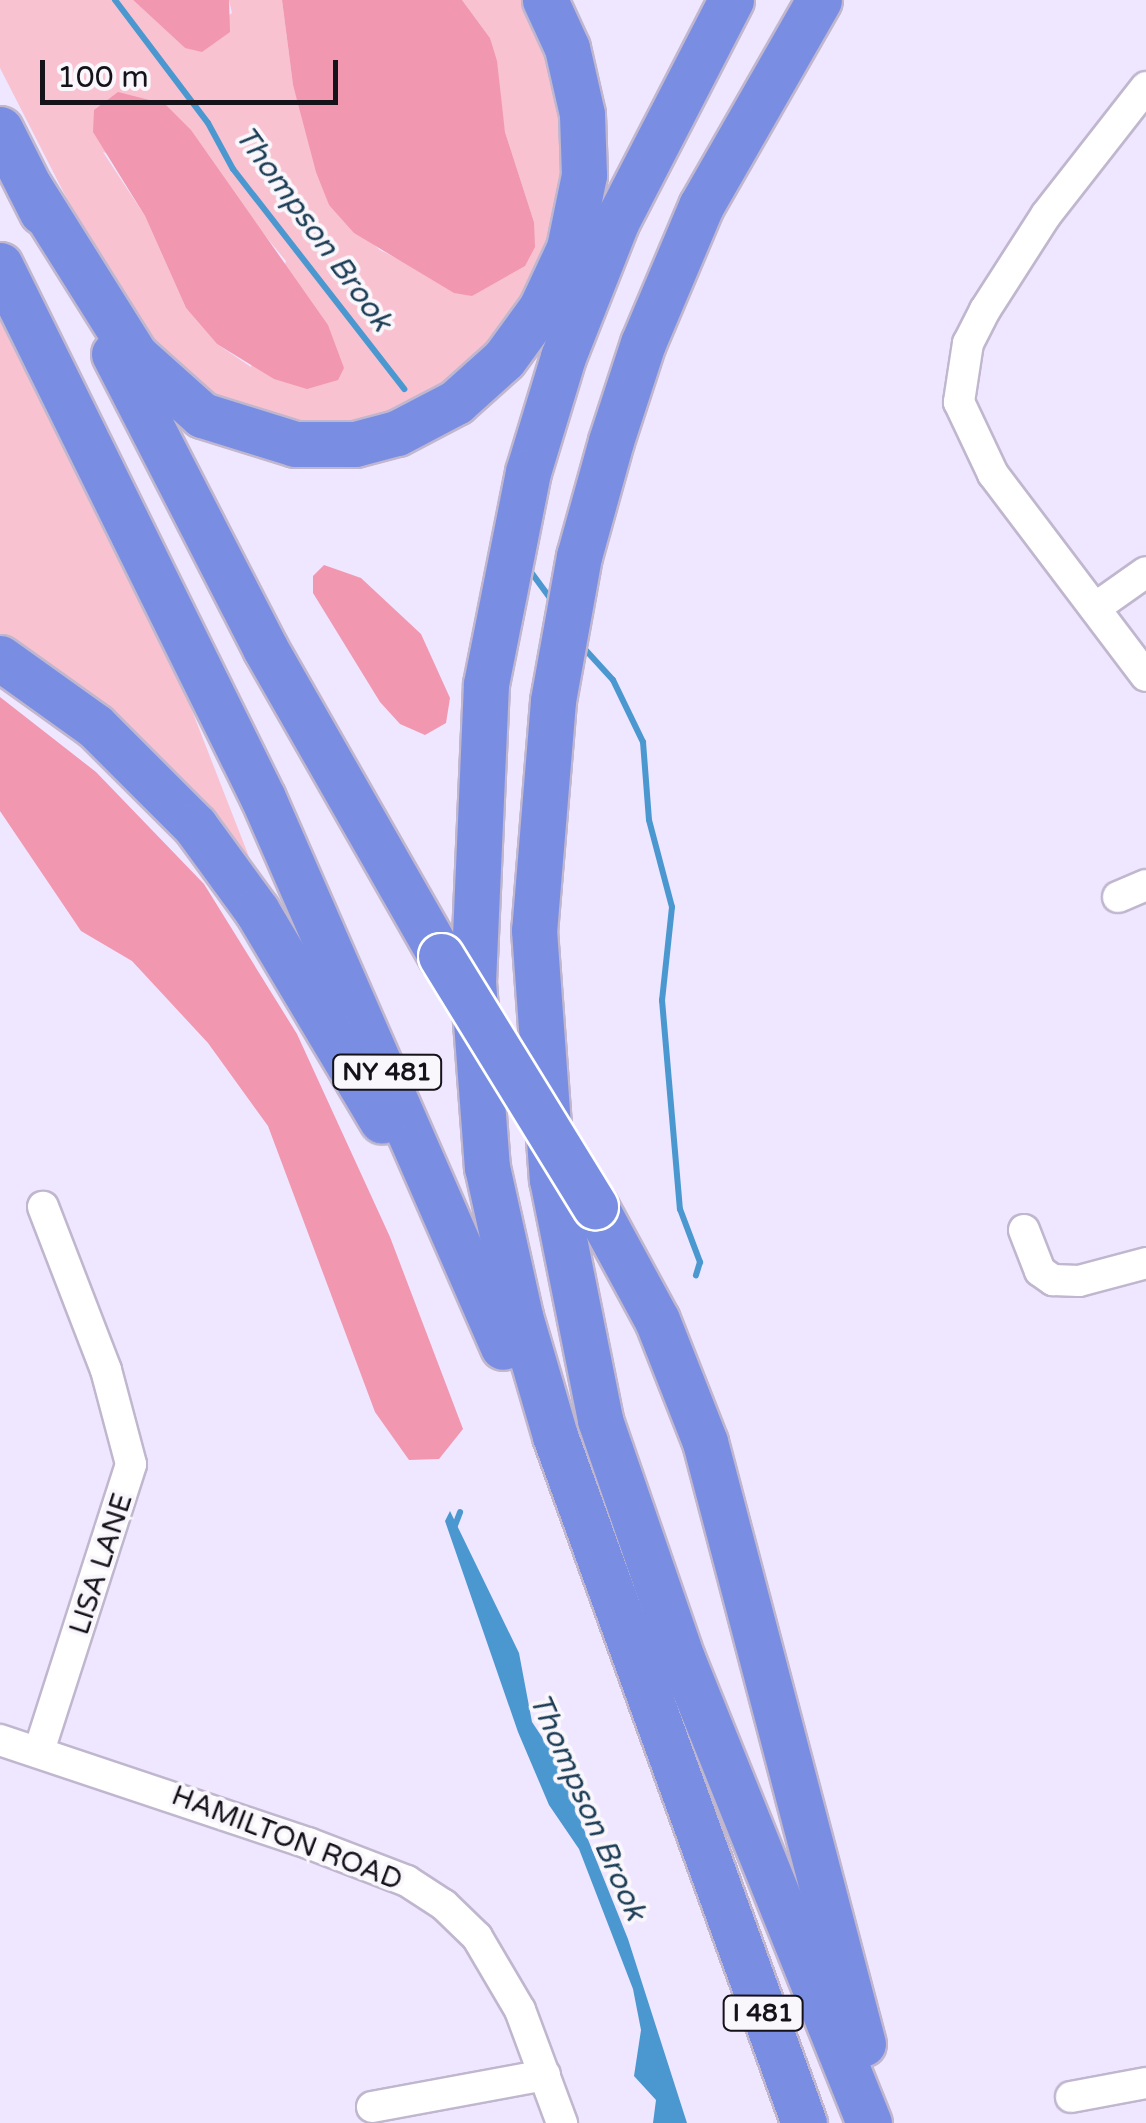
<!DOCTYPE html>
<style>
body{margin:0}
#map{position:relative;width:1146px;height:2123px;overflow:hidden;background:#efe6ff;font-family:"Varela Round",sans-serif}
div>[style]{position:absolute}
.green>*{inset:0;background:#f9c2d0}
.forest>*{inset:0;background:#f297b0}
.water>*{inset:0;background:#4b98d0}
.stream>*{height:6px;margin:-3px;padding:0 3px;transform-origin:3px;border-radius:3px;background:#4b98d0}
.roads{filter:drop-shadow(2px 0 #c0b7cf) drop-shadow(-2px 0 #c0b7cf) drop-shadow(0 2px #c0b7cf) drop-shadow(0 -2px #c0b7cf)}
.minor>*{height:30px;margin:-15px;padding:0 15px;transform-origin:15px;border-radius:15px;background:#fff}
.highway>*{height:45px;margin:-22.5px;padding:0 22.5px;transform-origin:22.5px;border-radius:22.5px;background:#798ee3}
.bridges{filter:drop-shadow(2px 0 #fff) drop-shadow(-2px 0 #fff) drop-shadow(0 2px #fff) drop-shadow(0 -2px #fff)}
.highway-bridge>*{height:45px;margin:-22.5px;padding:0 22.5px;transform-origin:22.5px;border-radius:22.5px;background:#798ee3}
span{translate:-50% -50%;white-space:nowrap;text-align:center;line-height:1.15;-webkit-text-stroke:8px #f9f7fc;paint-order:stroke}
.shield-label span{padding:2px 8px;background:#f9f7fc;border:2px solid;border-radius:8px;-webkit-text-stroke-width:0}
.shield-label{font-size:25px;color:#15121a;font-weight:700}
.street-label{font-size:28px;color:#15121a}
.water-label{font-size:30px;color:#1c3d55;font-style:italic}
.scale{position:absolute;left:40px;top:60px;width:298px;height:45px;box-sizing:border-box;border:5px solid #15121a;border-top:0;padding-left:12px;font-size:30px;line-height:35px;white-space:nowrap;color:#15121a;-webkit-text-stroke:8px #f9f7fc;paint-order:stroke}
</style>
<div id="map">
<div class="green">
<i style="clip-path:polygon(evenodd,0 0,133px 0,185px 48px,232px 13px,229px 0,282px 0,293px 85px,329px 205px,380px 250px,472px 296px,534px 222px,505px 132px,490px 38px,462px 0,528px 0,546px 33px,571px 166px,536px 291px,452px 389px,348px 431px,237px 416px,133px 328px,0 68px,0 0,103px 152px,234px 198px,286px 261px,251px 367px,217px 344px,186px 308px,145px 216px,103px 152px)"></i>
<i style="clip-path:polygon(0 307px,147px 595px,258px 880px,0 637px)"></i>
</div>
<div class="forest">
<i style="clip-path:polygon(133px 0,229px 0,230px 32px,202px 52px,185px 48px)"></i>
<i style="clip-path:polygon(282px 0,462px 0,490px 38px,497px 61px,505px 132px,534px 222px,535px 247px,525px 266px,472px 296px,454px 293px,354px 233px,329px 205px,316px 172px,293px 85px)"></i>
<i style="clip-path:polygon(118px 92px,165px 104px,191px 130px,328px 325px,344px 368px,338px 380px,307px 389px,274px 379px,217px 344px,186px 308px,145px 216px,93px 132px,94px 110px)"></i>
<i style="clip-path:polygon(324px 565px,361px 578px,421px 634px,450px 698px,446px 723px,425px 735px,400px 724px,380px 702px,313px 593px,313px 576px)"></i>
<i style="clip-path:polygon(0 697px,96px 772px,204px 884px,297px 1034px,390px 1237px,463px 1429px,439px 1459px,409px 1460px,375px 1412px,268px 1126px,208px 1043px,132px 961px,81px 931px,0 811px)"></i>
</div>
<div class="water">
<i style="clip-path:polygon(450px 1511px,519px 1653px,532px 1722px,554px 1755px,628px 1939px,687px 2123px,653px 2123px,656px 2100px,634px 2076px,641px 2030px,633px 1989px,579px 1849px,549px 1805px,518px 1732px,445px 1521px)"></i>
</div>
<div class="stream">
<i style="left:115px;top:0;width:154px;rotate:52.9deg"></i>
<i style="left:208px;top:123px;width:52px;rotate:61.5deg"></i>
<i style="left:233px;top:169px;width:279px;rotate:52.1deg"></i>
<i style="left:528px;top:568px;width:42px;rotate:53.7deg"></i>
<i style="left:582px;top:646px;width:46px;rotate:47.6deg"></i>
<i style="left:613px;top:680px;width:69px;rotate:64.2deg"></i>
<i style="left:643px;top:742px;width:78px;rotate:85.6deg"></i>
<i style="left:649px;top:820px;width:90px;rotate:75.2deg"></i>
<i style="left:672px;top:907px;width:94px;rotate:96.1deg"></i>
<i style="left:662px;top:1000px;width:210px;rotate:85.1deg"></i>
<i style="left:680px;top:1209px;width:57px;rotate:69.3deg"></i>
<i style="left:700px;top:1262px;width:14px;rotate:107deg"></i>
<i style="left:454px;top:1528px;width:17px;rotate:-69deg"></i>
</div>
<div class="roads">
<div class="minor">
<i style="left:1146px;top:87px;width:162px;rotate:128deg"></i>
<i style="left:1046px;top:215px;width:113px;rotate:122.7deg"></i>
<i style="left:985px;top:310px;width:37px;rotate:117deg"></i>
<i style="left:968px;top:343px;width:60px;rotate:98.7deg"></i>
<i style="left:959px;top:402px;width:80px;rotate:64.7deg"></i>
<i style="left:993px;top:474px;width:253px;rotate:52.9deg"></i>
<i style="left:1095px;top:608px;width:62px;rotate:-35.2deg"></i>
<i style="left:1118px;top:897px;width:30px;rotate:-23deg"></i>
<i style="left:1024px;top:1230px;width:44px;rotate:68.7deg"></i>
<i style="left:1040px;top:1271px;width:16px;rotate:35deg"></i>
<i style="left:1053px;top:1280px;width:26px;rotate:2deg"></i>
<i style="left:1079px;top:1281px;width:69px;rotate:-15deg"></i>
<i style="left:0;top:1740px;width:325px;rotate:18.5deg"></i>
<i style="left:308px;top:1843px;width:106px;rotate:21deg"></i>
<i style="left:407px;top:1881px;width:44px;rotate:33deg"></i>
<i style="left:444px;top:1905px;width:46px;rotate:44.1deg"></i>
<i style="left:477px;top:1937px;width:85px;rotate:59.5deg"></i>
<i style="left:520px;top:2010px;width:121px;rotate:69.6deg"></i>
<i style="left:39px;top:1751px;width:301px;rotate:-72.2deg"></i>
<i style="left:131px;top:1464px;width:97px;rotate:-104.9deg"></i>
<i style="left:106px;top:1370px;width:175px;rotate:-111.1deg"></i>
<i style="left:1071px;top:2097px;width:76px;rotate:-10.6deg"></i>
<i style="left:372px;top:2107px;width:176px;rotate:-10.5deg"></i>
</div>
<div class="highway">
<i style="left:731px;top:0;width:251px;rotate:117.3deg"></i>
<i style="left:616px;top:223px;width:144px;rotate:111.6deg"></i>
<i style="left:563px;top:357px;width:120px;rotate:106.9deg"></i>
<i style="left:528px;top:472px;width:216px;rotate:101.2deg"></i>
<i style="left:486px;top:684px;width:298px;rotate:92.5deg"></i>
<i style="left:473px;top:982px;width:186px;rotate:85.7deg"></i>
<i style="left:487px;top:1167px;width:153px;rotate:77.5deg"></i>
<i style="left:520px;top:1316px;width:125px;rotate:73.7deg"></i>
<i style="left:555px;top:1436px;width:731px;rotate:70.08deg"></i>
<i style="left:819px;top:0;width:237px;rotate:119.8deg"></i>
<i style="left:701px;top:206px;width:149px;rotate:112.9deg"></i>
<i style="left:643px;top:343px;width:103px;rotate:108.1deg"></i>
<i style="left:611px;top:441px;width:119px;rotate:105.5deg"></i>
<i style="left:579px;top:556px;width:147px;rotate:100.2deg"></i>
<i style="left:553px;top:701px;width:230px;rotate:94.7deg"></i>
<i style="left:534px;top:930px;width:250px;rotate:85.9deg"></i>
<i style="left:552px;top:1179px;width:246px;rotate:78.7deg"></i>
<i style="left:600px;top:1420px;width:252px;rotate:71deg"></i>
<i style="left:682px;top:1658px;width:501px;rotate:68.09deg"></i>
<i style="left:0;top:129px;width:93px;rotate:63.2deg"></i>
<i style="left:29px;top:186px;width:199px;rotate:57.9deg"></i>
<i style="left:135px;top:355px;width:90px;rotate:41.8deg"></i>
<i style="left:202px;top:415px;width:97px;rotate:17.3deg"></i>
<i style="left:295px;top:444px;width:60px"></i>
<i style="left:355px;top:444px;width:43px;rotate:-14.7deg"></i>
<i style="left:397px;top:433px;width:67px;rotate:-27.7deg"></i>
<i style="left:456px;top:402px;width:64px;rotate:-41.9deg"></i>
<i style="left:504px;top:359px;width:63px;rotate:-54deg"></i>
<i style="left:541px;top:308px;width:66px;rotate:-65deg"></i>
<i style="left:569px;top:248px;width:75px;rotate:-78.4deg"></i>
<i style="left:584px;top:175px;width:61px;rotate:-91.9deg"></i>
<i style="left:582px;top:114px;width:68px;rotate:-102.8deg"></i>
<i style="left:567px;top:48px;width:53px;rotate:-114.6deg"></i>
<i style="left:0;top:265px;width:594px;rotate:63.74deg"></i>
<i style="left:263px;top:798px;width:599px;rotate:66.39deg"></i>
<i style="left:114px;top:354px;width:331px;rotate:62.8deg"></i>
<i style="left:265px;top:648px;width:355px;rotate:60.3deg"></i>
<i style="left:0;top:658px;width:117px;rotate:35.6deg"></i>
<i style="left:95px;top:726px;width:141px;rotate:45deg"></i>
<i style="left:195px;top:826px;width:105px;rotate:53.9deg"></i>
<i style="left:257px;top:911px;width:244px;rotate:59.2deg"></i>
<i style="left:595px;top:1206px;width:130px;rotate:61.5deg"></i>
<i style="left:657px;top:1320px;width:131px;rotate:68.5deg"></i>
<i style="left:705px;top:1442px;width:622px;rotate:75.29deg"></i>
</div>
</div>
<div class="bridges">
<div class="highway-bridge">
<i style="left:441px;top:956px;width:294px;rotate:58.4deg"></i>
</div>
</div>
<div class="shield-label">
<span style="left:387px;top:1072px">NY 481</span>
<span style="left:763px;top:2013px">I 481</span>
</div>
<div class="street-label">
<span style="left:101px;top:1564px;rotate:-72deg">LISA LANE</span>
<span style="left:287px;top:1838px;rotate:21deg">HAMILTON ROAD</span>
</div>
<div class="water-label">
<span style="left:313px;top:229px;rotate:54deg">Thompson Brook</span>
<span style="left:587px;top:1807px;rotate:66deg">Thompson Brook</span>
</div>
<div class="scale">100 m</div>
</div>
